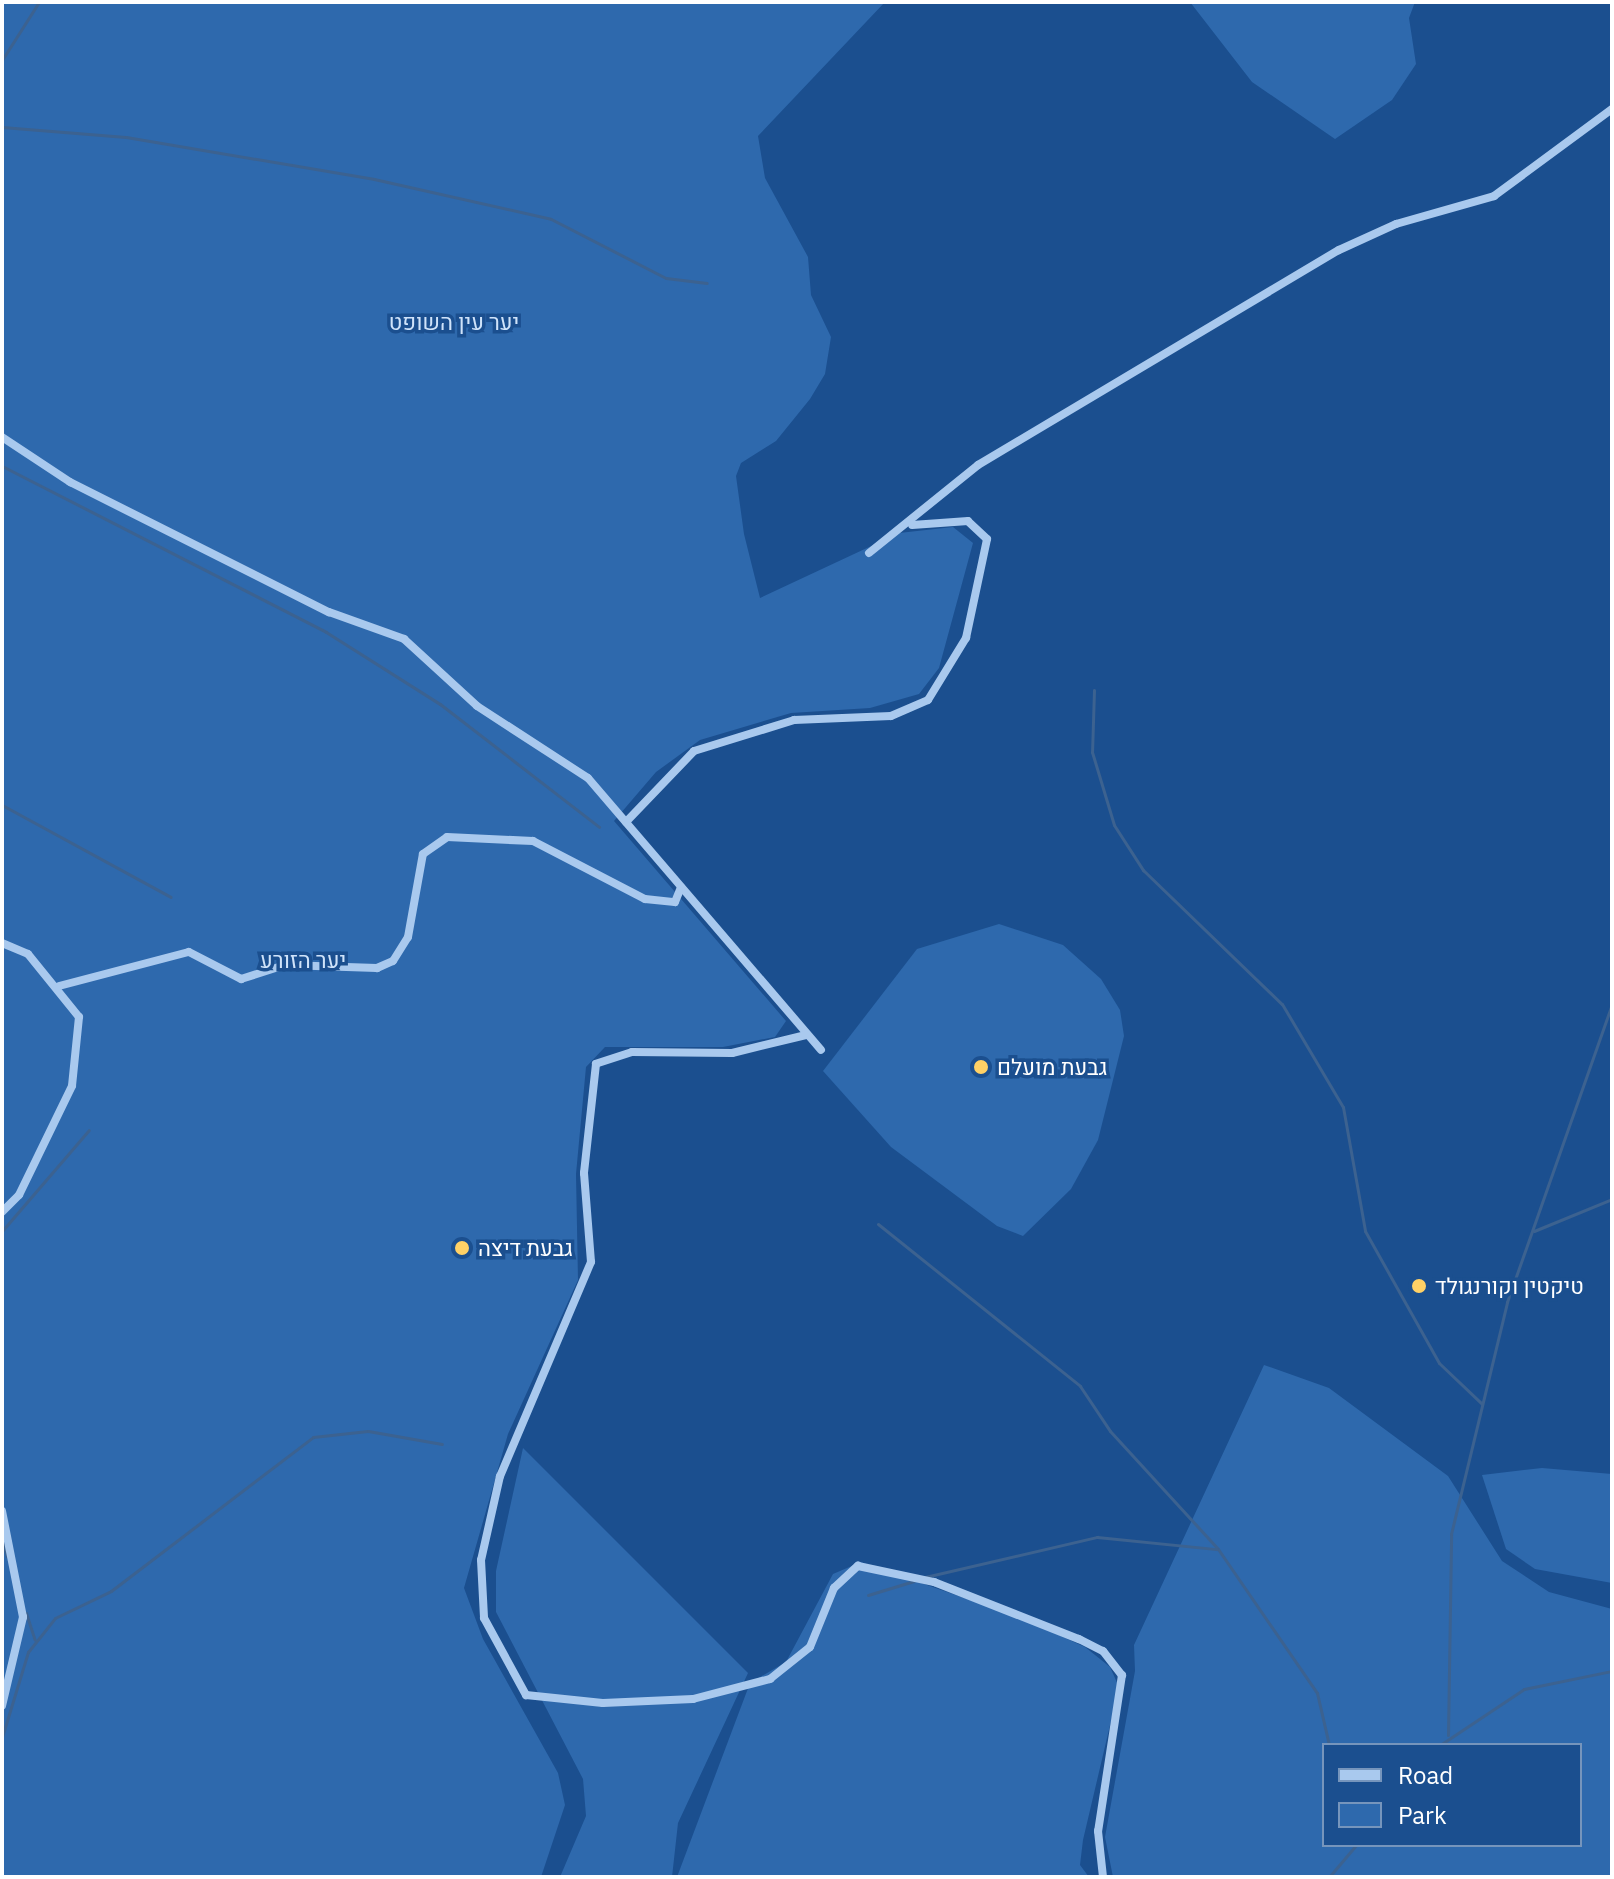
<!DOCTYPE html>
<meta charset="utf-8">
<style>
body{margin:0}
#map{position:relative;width:1614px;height:1879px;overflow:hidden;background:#1b4f8f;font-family:"IBM Plex Sans",Heebo,sans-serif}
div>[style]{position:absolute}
.green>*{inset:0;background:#2e69ad}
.stream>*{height:3px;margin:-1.5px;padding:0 1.5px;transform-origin:1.5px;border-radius:1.5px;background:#3c6290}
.minor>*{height:8px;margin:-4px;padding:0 4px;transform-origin:4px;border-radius:4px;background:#a9c9ee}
.dots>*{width:22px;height:22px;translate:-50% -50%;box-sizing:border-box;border:4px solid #1b4f8f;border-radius:50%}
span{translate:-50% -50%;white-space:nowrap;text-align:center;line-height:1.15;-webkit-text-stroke:7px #1b4f8f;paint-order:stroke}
.park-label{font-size:22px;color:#cfe3fa}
.poi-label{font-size:22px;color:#fff}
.left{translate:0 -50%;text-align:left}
.frame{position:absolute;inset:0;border:4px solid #fff;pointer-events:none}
.legend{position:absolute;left:1322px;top:1743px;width:260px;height:104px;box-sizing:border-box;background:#1b4f8f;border:2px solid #7695bc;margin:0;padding:10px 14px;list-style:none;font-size:24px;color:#fff}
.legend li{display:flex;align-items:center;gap:16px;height:40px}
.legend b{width:40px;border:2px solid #7695bc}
</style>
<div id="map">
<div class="green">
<i style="clip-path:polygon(2px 2px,885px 2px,758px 136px,765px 178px,808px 257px,811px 295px,831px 337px,825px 374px,810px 399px,776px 441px,741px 463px,736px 476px,744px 534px,760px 598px,899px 533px,953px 527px,973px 543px,939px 668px,919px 694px,870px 708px,791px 713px,700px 740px,656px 772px,614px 821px,786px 1021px,775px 1037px,723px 1047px,605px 1047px,586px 1067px,576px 1174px,578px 1280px,508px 1434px,464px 1588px,483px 1639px,558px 1773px,565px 1805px,541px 1877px,2px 1877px)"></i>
<i style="clip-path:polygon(1190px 2px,1415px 2px,1409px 18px,1416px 64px,1392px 100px,1335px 139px,1252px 82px)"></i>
<i style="clip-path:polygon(999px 924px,1063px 945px,1101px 979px,1120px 1010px,1124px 1036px,1098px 1140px,1071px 1189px,1023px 1236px,997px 1226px,891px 1147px,823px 1071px,917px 949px)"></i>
<i style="clip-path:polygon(evenodd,1264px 1365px,1329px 1388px,1448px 1476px,1502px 1561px,1549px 1592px,1612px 1609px,1612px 1877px,1113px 1877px,1105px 1837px,1135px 1671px,1134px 1645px,1264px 1365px,1324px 1745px,1580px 1745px,1580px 1845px,1324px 1845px,1324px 1745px)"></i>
<i style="clip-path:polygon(523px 1448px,748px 1673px,678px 1823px,672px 1877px,560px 1877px,586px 1816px,583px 1779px,496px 1612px,496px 1571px)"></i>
<i style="clip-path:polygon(1542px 1468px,1612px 1474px,1612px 1583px,1535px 1569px,1506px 1549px,1482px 1475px)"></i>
<i style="clip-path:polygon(861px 1562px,1019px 1617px,1085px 1647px,1110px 1667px,1119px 1687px,1083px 1840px,1080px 1865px,1089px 1877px,677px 1877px,750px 1683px,786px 1662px,833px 1574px)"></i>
</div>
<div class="stream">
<i style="left:2px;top:60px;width:69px;rotate:-57.5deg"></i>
<i style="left:2px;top:127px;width:124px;rotate:4.6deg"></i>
<i style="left:126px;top:137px;width:252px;rotate:9.6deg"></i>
<i style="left:374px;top:179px;width:181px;rotate:12.7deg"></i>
<i style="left:551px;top:219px;width:129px;rotate:27.2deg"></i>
<i style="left:666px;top:278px;width:41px;rotate:7deg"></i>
<i style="left:2px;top:466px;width:364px;rotate:27.1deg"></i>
<i style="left:326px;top:632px;width:135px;rotate:32.3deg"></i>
<i style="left:440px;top:704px;width:201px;rotate:37.7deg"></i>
<i style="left:1094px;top:690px;width:62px;rotate:91.8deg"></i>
<i style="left:1092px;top:752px;width:76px;rotate:73.2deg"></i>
<i style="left:1114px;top:825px;width:54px;rotate:57.2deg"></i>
<i style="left:1143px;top:870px;width:193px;rotate:44deg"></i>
<i style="left:1282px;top:1004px;width:120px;rotate:59.4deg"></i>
<i style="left:1343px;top:1107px;width:126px;rotate:79.9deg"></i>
<i style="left:1365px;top:1231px;width:151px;rotate:60.7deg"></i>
<i style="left:1439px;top:1363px;width:59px;rotate:43.6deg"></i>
<i style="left:2px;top:805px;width:192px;rotate:28.6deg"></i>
<i style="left:878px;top:1224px;width:259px;rotate:38.7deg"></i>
<i style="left:1080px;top:1386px;width:54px;rotate:56.3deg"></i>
<i style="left:1110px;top:1431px;width:160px;rotate:47.5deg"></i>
<i style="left:1218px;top:1549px;width:175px;rotate:55.5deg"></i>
<i style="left:1317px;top:1693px;width:53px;rotate:77deg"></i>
<i style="left:2px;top:1231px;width:133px;rotate:-49.3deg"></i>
<i style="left:1534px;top:1231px;width:84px;rotate:-22.3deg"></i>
<i style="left:2px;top:1541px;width:16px;rotate:72deg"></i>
<i style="left:925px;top:1577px;width:177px;rotate:-13.1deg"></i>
<i style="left:1097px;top:1537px;width:120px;rotate:5.8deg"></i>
<i style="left:868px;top:1595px;width:48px;rotate:-16.9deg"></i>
<i style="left:26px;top:1613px;width:28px;rotate:72deg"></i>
<i style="left:1448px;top:1735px;width:201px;rotate:-89.1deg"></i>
<i style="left:1451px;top:1534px;width:239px;rotate:-76.4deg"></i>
<i style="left:1507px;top:1302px;width:316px;rotate:-70.6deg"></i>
<i style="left:2px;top:1737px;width:89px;rotate:-73deg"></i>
<i style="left:28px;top:1652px;width:43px;rotate:-51.5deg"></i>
<i style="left:55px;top:1618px;width:62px;rotate:-25.7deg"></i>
<i style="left:111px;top:1591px;width:254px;rotate:-37.3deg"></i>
<i style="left:313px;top:1437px;width:55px;rotate:-6.2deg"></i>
<i style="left:368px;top:1431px;width:75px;rotate:10deg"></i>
<i style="left:1440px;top:1745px;width:101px;rotate:-33.7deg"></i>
<i style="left:1524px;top:1689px;width:90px;rotate:-11.6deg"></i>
<i style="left:1329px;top:1877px;width:42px;rotate:-49.8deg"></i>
</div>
<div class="minor">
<i style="left:2px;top:437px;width:82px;rotate:33.5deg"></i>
<i style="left:70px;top:482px;width:290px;rotate:26.7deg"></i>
<i style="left:329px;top:612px;width:80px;rotate:19.8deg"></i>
<i style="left:404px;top:639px;width:99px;rotate:42.5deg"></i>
<i style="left:477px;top:706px;width:132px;rotate:33deg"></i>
<i style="left:588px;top:778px;width:358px;rotate:49.4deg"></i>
<i style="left:869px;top:553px;width:140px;rotate:-38.9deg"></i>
<i style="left:978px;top:465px;width:420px;rotate:-30.8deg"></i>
<i style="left:1339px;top:250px;width:63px;rotate:-24.5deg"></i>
<i style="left:1396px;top:224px;width:102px;rotate:-15.9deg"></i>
<i style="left:1494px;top:196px;width:147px;rotate:-36.4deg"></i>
<i style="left:626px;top:822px;width:98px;rotate:-46.2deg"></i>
<i style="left:694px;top:751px;width:105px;rotate:-17.2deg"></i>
<i style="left:794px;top:720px;width:97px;rotate:-2.4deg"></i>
<i style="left:891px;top:716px;width:40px;rotate:-23.4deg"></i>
<i style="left:928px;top:700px;width:73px;rotate:-58.5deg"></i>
<i style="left:966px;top:638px;width:101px;rotate:-78deg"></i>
<i style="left:987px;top:539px;width:26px;rotate:-137deg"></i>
<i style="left:968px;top:521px;width:56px;rotate:175.9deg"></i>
<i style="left:2px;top:943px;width:28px;rotate:23deg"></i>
<i style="left:28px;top:954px;width:81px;rotate:51deg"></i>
<i style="left:79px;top:1017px;width:69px;rotate:95.8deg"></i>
<i style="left:72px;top:1086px;width:121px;rotate:115.9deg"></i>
<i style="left:19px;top:1195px;width:24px;rotate:135deg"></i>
<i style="left:59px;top:986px;width:134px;rotate:-14.7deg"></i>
<i style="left:189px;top:952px;width:59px;rotate:27.4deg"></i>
<i style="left:241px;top:979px;width:46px;rotate:-17.7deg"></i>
<i style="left:285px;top:965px;width:92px;rotate:1.9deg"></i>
<i style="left:377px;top:968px;width:17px;rotate:-24deg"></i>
<i style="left:393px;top:961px;width:28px;rotate:-58deg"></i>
<i style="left:408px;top:937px;width:84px;rotate:-79.8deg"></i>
<i style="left:423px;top:854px;width:29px;rotate:-35deg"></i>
<i style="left:447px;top:837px;width:86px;rotate:2.7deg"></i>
<i style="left:533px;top:841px;width:126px;rotate:27.4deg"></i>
<i style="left:645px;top:899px;width:30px;rotate:6deg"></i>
<i style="left:675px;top:902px;width:16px;rotate:-68deg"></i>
<i style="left:806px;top:1035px;width:76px;rotate:166.3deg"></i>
<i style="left:732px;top:1053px;width:100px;rotate:-179.4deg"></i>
<i style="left:632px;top:1052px;width:38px;rotate:162deg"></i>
<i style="left:596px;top:1064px;width:110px;rotate:96.3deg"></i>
<i style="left:584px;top:1173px;width:89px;rotate:85.5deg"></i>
<i style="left:591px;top:1262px;width:233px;rotate:113deg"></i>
<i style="left:500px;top:1476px;width:86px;rotate:102.7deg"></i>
<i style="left:481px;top:1560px;width:58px;rotate:87deg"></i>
<i style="left:484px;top:1618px;width:88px;rotate:61.4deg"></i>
<i style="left:526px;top:1695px;width:77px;rotate:5.9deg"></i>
<i style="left:603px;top:1703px;width:90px;rotate:-2.5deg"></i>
<i style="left:693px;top:1699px;width:80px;rotate:-14.6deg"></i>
<i style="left:770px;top:1679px;width:51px;rotate:-38.7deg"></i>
<i style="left:810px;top:1647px;width:64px;rotate:-67.9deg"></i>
<i style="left:834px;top:1588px;width:33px;rotate:-43deg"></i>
<i style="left:858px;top:1566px;width:78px;rotate:11.9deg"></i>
<i style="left:934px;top:1582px;width:156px;rotate:21.5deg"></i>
<i style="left:1079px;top:1639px;width:27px;rotate:27deg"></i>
<i style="left:1103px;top:1651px;width:31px;rotate:52deg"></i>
<i style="left:1122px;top:1675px;width:158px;rotate:98.7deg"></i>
<i style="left:1098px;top:1831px;width:46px;rotate:83.8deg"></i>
<i style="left:2px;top:1511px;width:108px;rotate:78.8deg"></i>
<i style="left:23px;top:1617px;width:91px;rotate:103.3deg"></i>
</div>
<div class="dots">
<i style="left:981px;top:1067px;background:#ffd166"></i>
<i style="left:462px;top:1248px;background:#ffd166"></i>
<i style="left:1419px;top:1286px;background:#ffd166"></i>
</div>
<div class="park-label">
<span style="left:454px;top:322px">יער עין השופט</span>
<span style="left:303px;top:960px">יער הזורע</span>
</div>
<div class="poi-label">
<span class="left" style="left:997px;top:1067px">גבעת מועלם</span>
<span class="left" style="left:478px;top:1248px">גבעת דיצה</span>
<span class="left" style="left:1435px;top:1286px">טיקטין וקורנגולד</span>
</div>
<div class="frame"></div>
<ul class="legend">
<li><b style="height:10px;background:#a9c9ee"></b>Road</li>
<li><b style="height:22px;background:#2e69ad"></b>Park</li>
</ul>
</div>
